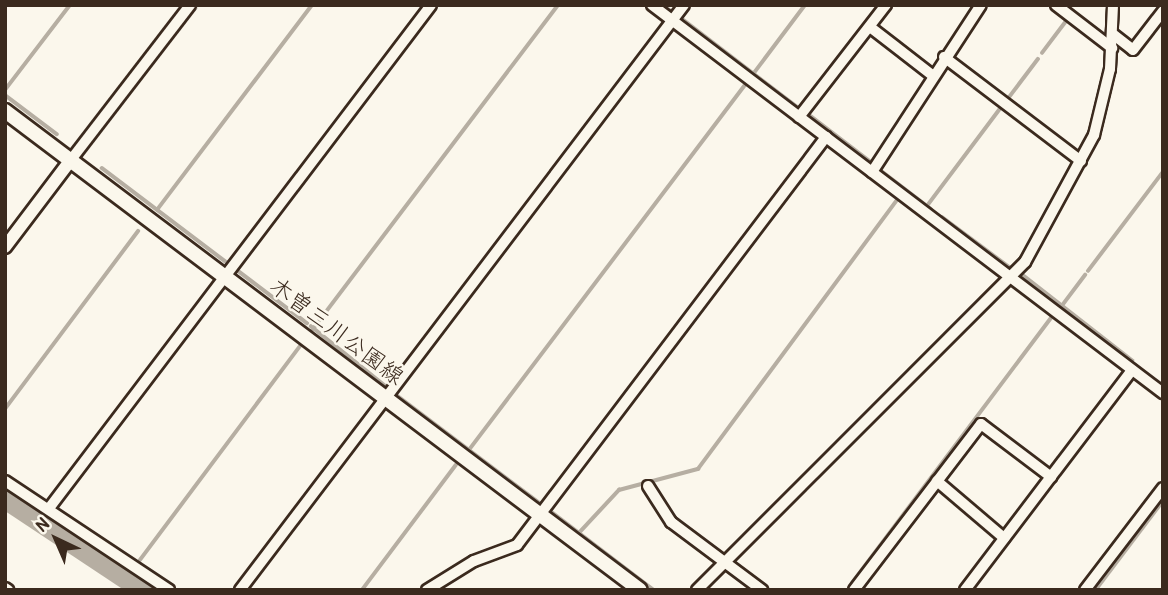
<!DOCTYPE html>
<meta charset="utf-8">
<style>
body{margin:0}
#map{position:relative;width:1168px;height:595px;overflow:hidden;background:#fbf7ec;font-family:"Patrick Hand","Klee One",sans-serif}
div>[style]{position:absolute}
.water>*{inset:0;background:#b6aea2;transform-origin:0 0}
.stream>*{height:3.5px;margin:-1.75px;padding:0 1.75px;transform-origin:1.75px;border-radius:1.75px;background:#b6aea2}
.roads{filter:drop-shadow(2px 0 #3b2a1e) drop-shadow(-2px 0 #3b2a1e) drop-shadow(0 2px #3b2a1e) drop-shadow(0 -2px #3b2a1e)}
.minor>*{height:10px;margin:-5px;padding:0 5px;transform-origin:5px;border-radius:5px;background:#fbf7ec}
.tertiary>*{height:12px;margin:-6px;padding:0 6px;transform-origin:6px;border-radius:6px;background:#fbf7ec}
.secondary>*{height:14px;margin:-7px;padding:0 7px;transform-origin:7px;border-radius:7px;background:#fbf7ec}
span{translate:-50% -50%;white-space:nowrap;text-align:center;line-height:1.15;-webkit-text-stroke:5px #fbf7ec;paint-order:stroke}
.street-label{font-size:23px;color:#3b2a1e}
.frame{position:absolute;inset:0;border:7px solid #3b2a1e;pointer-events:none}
.north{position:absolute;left:21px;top:504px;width:70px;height:70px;-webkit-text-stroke:5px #fbf7ec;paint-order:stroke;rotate:316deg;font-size:19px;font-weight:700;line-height:28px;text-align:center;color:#3b2a1e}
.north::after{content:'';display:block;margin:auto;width:24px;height:32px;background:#3b2a1e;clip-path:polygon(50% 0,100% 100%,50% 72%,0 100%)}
</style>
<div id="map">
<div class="water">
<i style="left:1022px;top:272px;width:143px;height:7px;rotate:38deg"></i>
<i style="clip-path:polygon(5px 486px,160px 590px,124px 590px,5px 511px)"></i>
<i style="clip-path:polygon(1163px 494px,1163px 504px,1098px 590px,1090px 590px)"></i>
</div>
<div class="stream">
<i style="left:663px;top:5px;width:10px;rotate:37deg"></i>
<i style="left:681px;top:18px;width:150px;rotate:37.4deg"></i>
<i style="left:1042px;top:53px;width:41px;rotate:-52.9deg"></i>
<i style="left:754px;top:73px;width:85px;rotate:-53.1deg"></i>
<i style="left:5px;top:90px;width:107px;rotate:-52.6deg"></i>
<i style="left:5px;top:95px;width:65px;rotate:36.9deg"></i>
<i style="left:1007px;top:100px;width:51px;rotate:-52.9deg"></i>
<i style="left:808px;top:114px;width:79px;rotate:37.3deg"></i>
<i style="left:102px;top:168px;width:159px;rotate:37.1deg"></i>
<i style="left:880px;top:170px;width:64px;rotate:37.4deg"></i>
<i style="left:927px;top:206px;width:125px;rotate:-53.1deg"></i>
<i style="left:157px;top:210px;width:257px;rotate:-52.9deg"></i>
<i style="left:942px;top:217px;width:87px;rotate:36.6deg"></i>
<i style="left:237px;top:270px;width:88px;rotate:37.1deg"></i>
<i style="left:1088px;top:271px;width:124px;rotate:-52.9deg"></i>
<i style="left:1061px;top:307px;width:40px;rotate:-53deg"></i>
<i style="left:311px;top:326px;width:97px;rotate:38.8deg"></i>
<i style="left:310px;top:333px;width:411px;rotate:-52.9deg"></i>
<i style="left:395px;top:394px;width:183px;rotate:37deg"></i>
<i style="left:5px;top:409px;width:222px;rotate:-53.2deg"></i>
<i style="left:469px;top:450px;width:461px;rotate:-52.9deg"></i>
<i style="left:549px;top:510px;width:132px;rotate:37.3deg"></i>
<i style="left:579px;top:533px;width:59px;rotate:-47.1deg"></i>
<i style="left:619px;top:490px;width:82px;rotate:-14.9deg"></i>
<i style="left:698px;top:469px;width:336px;rotate:-53.5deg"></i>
<i style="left:140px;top:560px;width:269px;rotate:-53.2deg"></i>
<i style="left:852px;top:583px;width:333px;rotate:-53.1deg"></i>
<i style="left:362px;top:590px;width:156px;rotate:-53.1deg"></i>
</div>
<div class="roads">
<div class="minor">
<i style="left:652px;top:5px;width:642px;rotate:37.21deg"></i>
<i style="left:1056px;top:5px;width:71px;rotate:37.5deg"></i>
<i style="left:870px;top:27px;width:78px;rotate:37.7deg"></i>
<i style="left:1114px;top:35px;width:24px;rotate:38deg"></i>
<i style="left:1133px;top:50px;width:49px;rotate:-52.4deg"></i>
<i style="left:944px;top:57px;width:172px;rotate:37.2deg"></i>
<i style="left:799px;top:117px;width:142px;rotate:-52.2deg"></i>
<i style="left:70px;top:161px;width:197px;rotate:-52.4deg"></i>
<i style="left:872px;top:172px;width:199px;rotate:-56.9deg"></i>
<i style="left:5px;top:481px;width:197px;rotate:33.6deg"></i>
<i style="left:937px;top:481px;width:88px;rotate:40.4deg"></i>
<i style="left:648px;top:486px;width:43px;rotate:57.4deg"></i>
<i style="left:671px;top:522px;width:114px;rotate:36.8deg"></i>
<i style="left:50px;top:507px;width:630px;rotate:-52.8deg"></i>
<i style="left:5px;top:588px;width:4px;rotate:34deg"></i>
<i style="left:240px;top:590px;width:734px;rotate:-52.8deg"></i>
<i style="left:427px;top:590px;width:55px;rotate:-31.7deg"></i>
<i style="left:474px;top:561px;width:46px;rotate:-20.4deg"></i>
<i style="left:517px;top:545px;width:512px;rotate:-52.86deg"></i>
<i style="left:697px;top:590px;width:464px;rotate:-45deg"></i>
<i style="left:1025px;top:262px;width:145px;rotate:-61.5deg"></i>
<i style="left:1094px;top:135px;width:68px;rotate:-76.4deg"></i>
<i style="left:1110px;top:69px;width:64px;rotate:-87.3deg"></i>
<i style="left:854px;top:590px;width:209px;rotate:-52.6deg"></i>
<i style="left:981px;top:424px;width:88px;rotate:37.1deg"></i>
<i style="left:965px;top:590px;width:276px;rotate:-52.8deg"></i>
<i style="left:1085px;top:590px;width:128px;rotate:-52.6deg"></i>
</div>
<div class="tertiary">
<i style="left:5px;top:247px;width:108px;rotate:-52.9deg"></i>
</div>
<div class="secondary">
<i style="left:5px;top:111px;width:795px;rotate:37.03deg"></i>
</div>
</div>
<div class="street-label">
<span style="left:337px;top:331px;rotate:37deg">木曽三川公園線</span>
</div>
<div class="frame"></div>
<div class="north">N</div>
</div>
